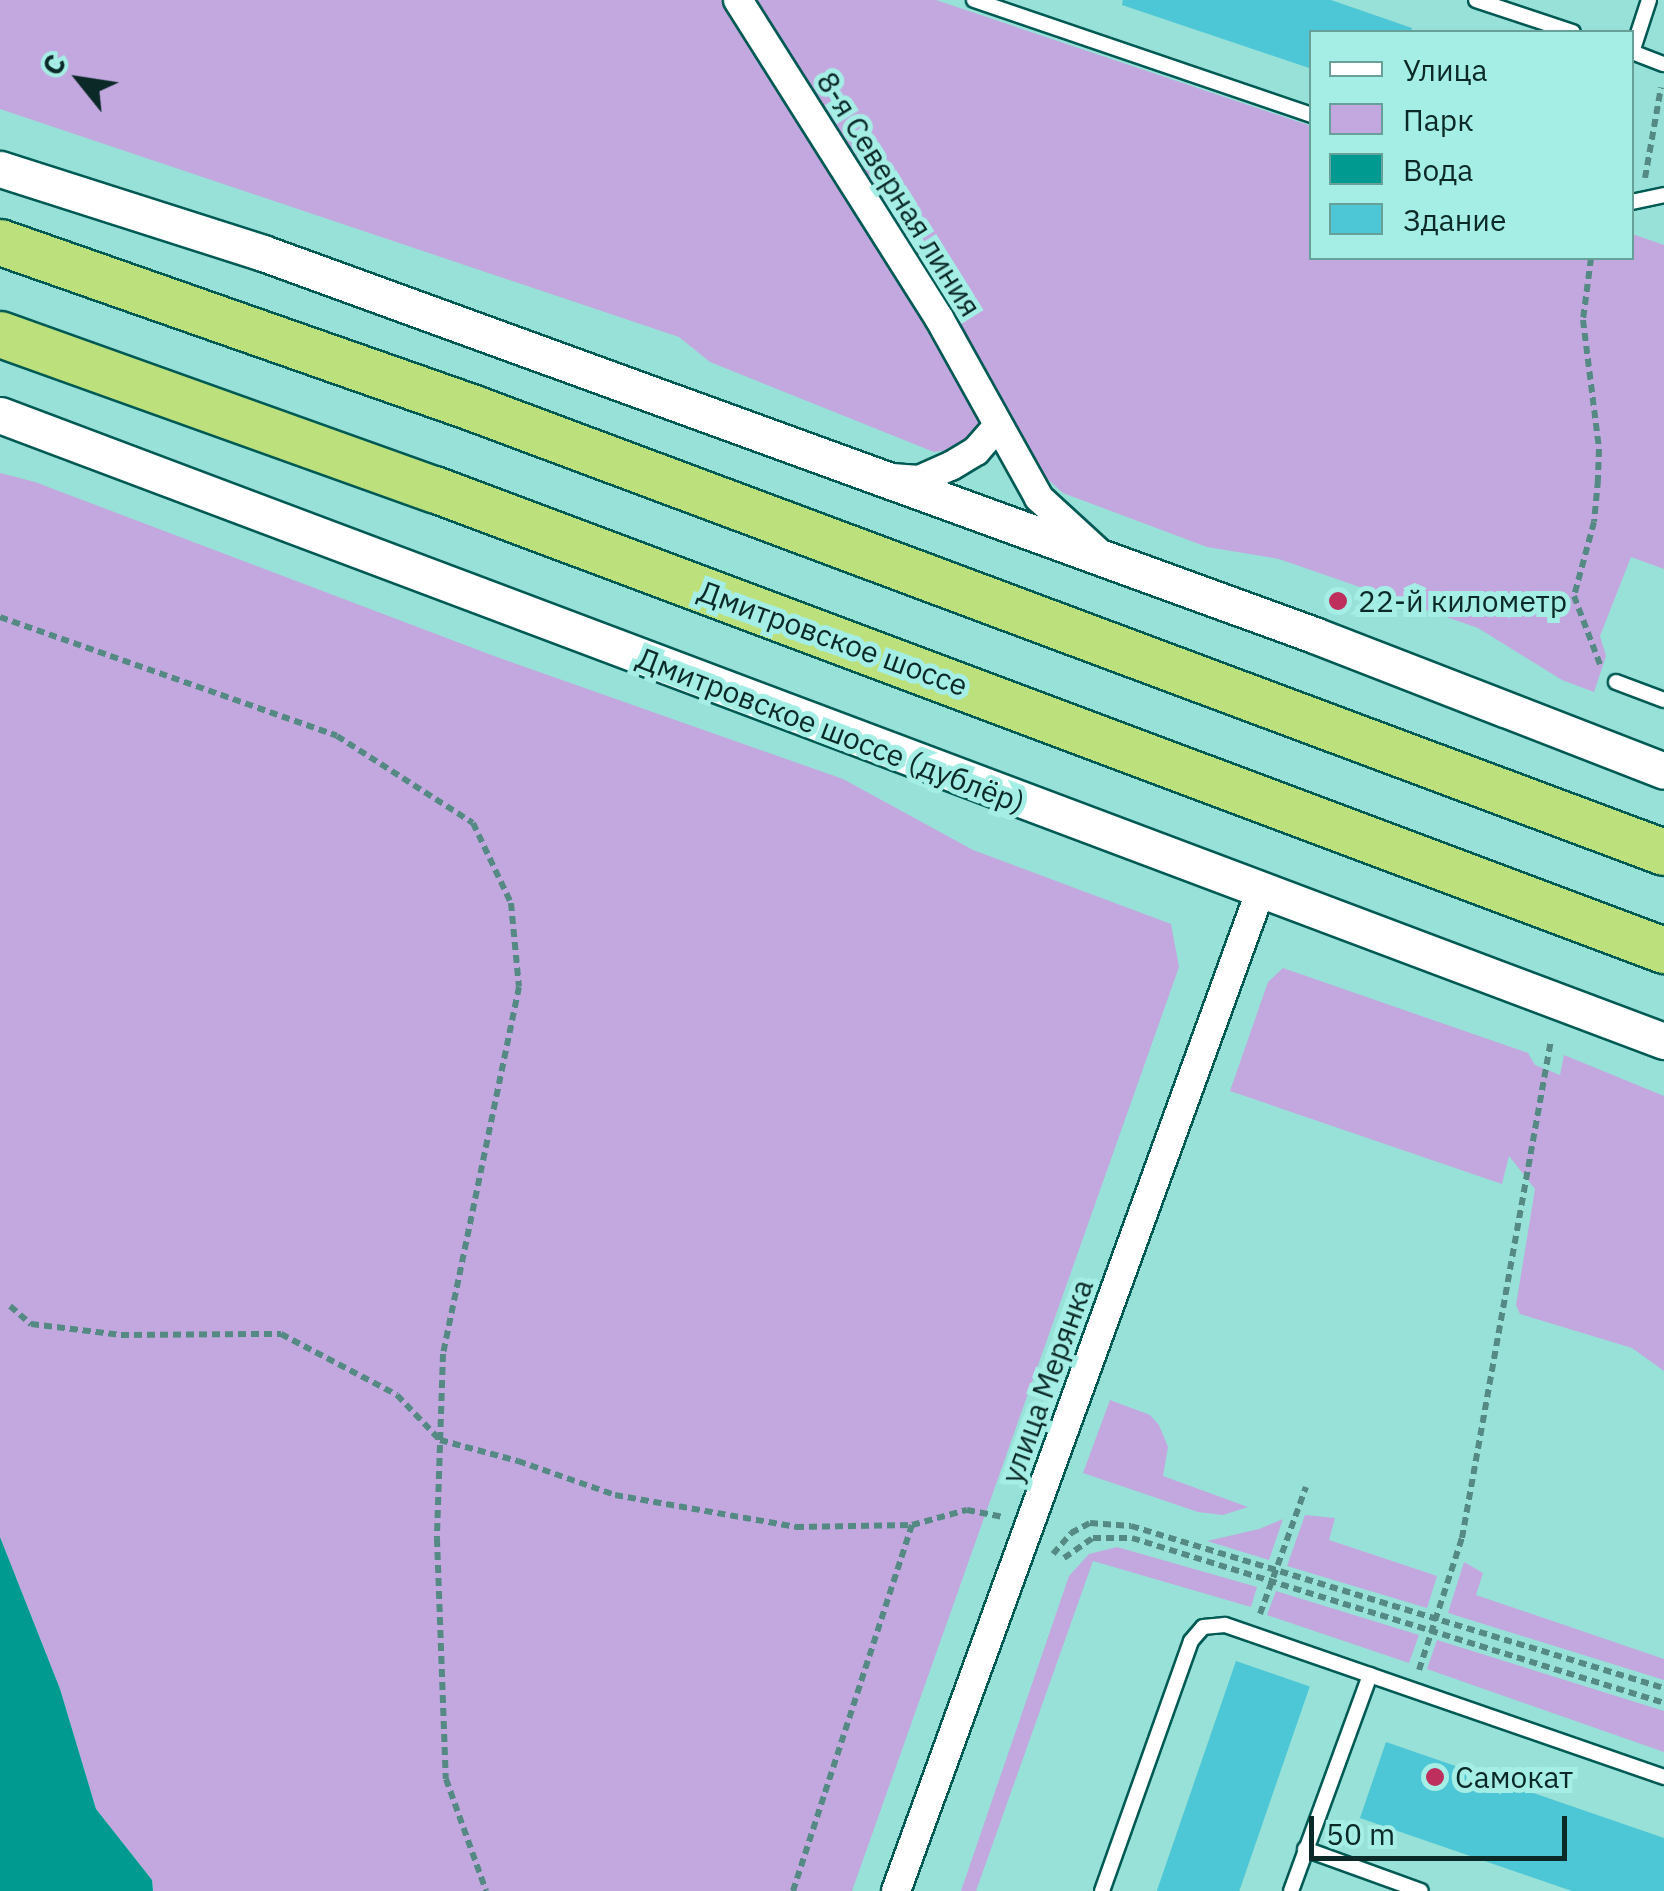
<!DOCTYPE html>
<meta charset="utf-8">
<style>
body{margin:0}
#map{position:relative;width:1664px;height:1891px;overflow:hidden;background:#98e1d8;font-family:"IBM Plex Sans",sans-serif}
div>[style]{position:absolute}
.green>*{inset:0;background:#c2a8de}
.water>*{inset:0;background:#019a90}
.building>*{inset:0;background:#4dc6d5;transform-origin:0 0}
.path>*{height:6px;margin-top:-3px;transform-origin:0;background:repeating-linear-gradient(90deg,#558a84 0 8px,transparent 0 13px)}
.roads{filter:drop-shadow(2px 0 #005a54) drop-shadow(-2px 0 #005a54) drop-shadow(0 2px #005a54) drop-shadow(0 -2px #005a54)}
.service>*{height:14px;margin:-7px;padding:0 7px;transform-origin:7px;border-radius:7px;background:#fff}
.minor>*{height:28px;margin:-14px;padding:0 14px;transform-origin:14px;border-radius:14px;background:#fff}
.tertiary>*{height:35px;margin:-17.5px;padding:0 17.5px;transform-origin:17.5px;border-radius:17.5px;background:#fff}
.trunk>*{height:45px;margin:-22.5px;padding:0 22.5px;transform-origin:22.5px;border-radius:22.5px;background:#bbe07c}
.dots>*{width:28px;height:28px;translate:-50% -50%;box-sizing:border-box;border:5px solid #a5eee5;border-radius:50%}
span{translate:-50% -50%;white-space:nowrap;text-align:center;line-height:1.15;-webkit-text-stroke:10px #a5eee5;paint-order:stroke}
.street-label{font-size:30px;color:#0a2927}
.poi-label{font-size:30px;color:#0a2927}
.left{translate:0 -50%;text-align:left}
.legend{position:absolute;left:1309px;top:30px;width:325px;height:230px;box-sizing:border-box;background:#a5eee5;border:2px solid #679f99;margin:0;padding:12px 18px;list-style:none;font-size:30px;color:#0a2927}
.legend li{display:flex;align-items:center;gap:20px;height:50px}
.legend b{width:50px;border:2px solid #679f99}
.north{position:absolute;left:30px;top:30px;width:100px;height:100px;-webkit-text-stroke:8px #a5eee5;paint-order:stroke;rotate:300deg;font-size:28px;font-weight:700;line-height:40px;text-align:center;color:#0a2927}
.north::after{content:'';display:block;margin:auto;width:35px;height:45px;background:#0a2927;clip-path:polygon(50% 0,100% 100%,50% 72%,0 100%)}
.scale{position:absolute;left:1309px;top:1816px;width:258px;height:45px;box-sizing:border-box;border:5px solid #0a2927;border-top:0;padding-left:12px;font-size:30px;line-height:35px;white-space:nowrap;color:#0a2927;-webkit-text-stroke:8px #a5eee5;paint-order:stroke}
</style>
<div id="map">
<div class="green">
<i style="clip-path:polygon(0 0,936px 0,1311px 126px,1312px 258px,1632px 258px,1632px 234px,1664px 245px,1664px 569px,1631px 557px,1600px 636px,1606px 656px,1594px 692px,1562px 680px,1478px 628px,1279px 559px,1207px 547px,1063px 493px,1026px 460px,973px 437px,955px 449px,934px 452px,710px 362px,679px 337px,0 109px)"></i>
<i style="clip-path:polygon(0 473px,35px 482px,494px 656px,843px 779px,973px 850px,1171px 924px,1179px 967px,852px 1891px,153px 1891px,152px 1880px,96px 1809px,60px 1689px,0 1537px)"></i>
<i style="clip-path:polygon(1283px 968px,1528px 1053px,1535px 1065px,1560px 1075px,1564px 1055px,1664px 1096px,1664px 1371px,1632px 1348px,1520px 1314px,1516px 1305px,1535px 1189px,1509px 1156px,1502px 1184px,1230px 1091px,1268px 982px)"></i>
<i style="clip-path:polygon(1110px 1400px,1150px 1415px,1159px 1425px,1168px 1447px,1163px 1476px,1248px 1507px,1223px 1515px,1198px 1512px,1083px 1473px)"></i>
<i style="clip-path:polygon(1305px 1515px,1335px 1518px,1329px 1540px,1437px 1576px,1427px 1608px,1287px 1566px)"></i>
<i style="clip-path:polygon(1283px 1519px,1269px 1560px,1207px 1541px,1259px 1529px)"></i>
<i style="clip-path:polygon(1117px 1547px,1257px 1587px,1251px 1607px,1093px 1561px,976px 1891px,961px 1891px,1069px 1576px,1089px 1554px)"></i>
<i style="clip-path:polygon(1464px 1562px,1483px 1573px,1476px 1595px,1664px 1659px,1664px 1680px,1448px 1613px)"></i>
<i style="clip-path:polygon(1276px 1591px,1419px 1635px,1409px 1663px,1267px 1615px)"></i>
<i style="clip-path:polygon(1437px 1640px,1664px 1711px,1664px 1752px,1427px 1669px)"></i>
</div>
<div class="water">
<i style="clip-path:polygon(0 1537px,60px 1689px,96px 1809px,152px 1880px,153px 1891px,0 1891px)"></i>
</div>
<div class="building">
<i style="clip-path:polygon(1123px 0,1331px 0,1412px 28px,1411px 32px,1312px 32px,1312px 69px,1122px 5px)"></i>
<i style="left:1236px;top:1661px;width:78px;height:244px;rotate:19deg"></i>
<i style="clip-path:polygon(1386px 1742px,1664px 1838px,1664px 1891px,1572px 1891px,1360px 1818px)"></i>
</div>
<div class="path">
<i style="left:1645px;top:178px;width:92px;rotate:-80deg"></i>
<i style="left:1591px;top:258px;width:63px;rotate:97.4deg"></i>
<i style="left:1583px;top:320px;width:130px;rotate:82.9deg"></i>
<i style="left:1599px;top:449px;width:31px;rotate:92deg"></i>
<i style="left:1598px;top:480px;width:42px;rotate:95.4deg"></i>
<i style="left:1594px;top:522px;width:77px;rotate:105.1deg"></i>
<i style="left:1574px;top:596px;width:76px;rotate:69.2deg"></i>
<i style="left:0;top:617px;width:357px;rotate:19.4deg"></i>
<i style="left:337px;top:736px;width:161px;rotate:32.6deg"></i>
<i style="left:473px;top:823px;width:89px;rotate:64.6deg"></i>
<i style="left:511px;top:903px;width:84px;rotate:84.6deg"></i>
<i style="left:519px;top:987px;width:375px;rotate:101.7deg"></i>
<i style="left:443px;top:1354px;width:185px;rotate:91.9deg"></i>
<i style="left:437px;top:1539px;width:240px;rotate:87.9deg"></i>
<i style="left:446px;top:1779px;width:119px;rotate:70.3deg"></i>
<i style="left:10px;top:1306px;width:28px;rotate:41deg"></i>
<i style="left:31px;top:1324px;width:91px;rotate:7deg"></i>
<i style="left:121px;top:1335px;width:160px;rotate:-0.4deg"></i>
<i style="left:281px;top:1334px;width:131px;rotate:27.7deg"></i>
<i style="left:397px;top:1395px;width:62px;rotate:46.3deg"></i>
<i style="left:440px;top:1440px;width:81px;rotate:15.1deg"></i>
<i style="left:518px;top:1461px;width:103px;rotate:19.3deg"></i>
<i style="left:615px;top:1495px;width:184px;rotate:10deg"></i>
<i style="left:796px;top:1527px;width:116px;rotate:-1deg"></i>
<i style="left:1053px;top:1554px;width:28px;rotate:-49deg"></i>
<i style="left:1071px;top:1533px;width:21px;rotate:-28deg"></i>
<i style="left:1090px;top:1523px;width:41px;rotate:4.2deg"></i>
<i style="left:1131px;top:1526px;width:557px;rotate:16.91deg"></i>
<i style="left:1064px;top:1558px;width:35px;rotate:-35deg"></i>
<i style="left:1093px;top:1538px;width:39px"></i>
<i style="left:1132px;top:1538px;width:557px;rotate:17.23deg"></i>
<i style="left:1260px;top:1614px;width:135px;rotate:-70.1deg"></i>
<i style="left:1419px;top:1670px;width:139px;rotate:-72deg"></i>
<i style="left:1462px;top:1538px;width:506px;rotate:-79.87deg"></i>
<i style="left:793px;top:1891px;width:385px;rotate:-72deg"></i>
<i style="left:912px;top:1525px;width:57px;rotate:-15.3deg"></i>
<i style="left:967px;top:1510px;width:37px;rotate:11deg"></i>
</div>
<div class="roads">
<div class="service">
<i style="left:974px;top:0;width:357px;rotate:18.8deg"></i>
<i style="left:1476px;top:0;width:102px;rotate:18.3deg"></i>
<i style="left:1632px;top:52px;width:55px;rotate:-71.9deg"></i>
<i style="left:1632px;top:52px;width:34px;rotate:21deg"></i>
<i style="left:1632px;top:202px;width:33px;rotate:-12deg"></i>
<i style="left:1616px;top:682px;width:51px;rotate:20.6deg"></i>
<i style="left:1305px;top:1849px;width:123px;rotate:19.9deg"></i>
<i style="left:1102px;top:1891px;width:265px;rotate:-70.4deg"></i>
<i style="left:1191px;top:1641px;width:18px;rotate:-49deg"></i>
<i style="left:1203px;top:1627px;width:22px;rotate:-5deg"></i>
<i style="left:1225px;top:1625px;width:465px;rotate:19.1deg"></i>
<i style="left:1291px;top:1891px;width:230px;rotate:-69.9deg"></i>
</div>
<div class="minor">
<i style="left:738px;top:0;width:376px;rotate:57.7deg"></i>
<i style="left:939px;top:318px;width:206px;rotate:60.9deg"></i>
<i style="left:1039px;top:498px;width:80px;rotate:42.5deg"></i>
<i style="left:892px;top:478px;width:27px;rotate:4deg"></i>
<i style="left:919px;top:480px;width:35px;rotate:-24deg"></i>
<i style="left:951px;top:466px;width:29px;rotate:-31deg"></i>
<i style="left:976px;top:451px;width:32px;rotate:-49deg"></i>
<i style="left:896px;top:1891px;width:1063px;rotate:-69.98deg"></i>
</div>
<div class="tertiary">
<i style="left:0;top:169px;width:276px;rotate:17.7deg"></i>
<i style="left:263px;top:253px;width:1118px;rotate:19.97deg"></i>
<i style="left:1314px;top:635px;width:375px;rotate:21.2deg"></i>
<i style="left:0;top:415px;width:1778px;rotate:20.62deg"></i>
</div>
<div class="trunk">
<i style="left:0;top:242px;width:499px;rotate:19.3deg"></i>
<i style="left:471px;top:407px;width:1273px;rotate:20.46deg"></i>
<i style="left:0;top:334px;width:461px;rotate:19.7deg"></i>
<i style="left:434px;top:489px;width:1314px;rotate:20.55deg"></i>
</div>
</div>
<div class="dots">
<i style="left:1338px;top:601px;background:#be2f5d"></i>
<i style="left:1435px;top:1777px;background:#be2f5d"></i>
</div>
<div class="street-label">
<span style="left:899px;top:194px;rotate:58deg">8-я Северная линия</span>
<span style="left:833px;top:638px;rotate:20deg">Дмитровское шоссе</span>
<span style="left:831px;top:730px;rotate:21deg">Дмитровское шоссе (дублёр)</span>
<span style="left:1047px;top:1381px;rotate:-70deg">улица Мерянка</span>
</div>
<div class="poi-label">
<span class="left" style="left:1358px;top:601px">22-й километр</span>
<span class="left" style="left:1455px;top:1777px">Самокат</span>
</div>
<ul class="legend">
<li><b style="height:12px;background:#fff"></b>Улица</li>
<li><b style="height:28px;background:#c2a8de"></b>Парк</li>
<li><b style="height:28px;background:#019a90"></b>Вода</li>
<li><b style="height:28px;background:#4dc6d5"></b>Здание</li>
</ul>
<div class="north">С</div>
<div class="scale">50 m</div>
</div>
